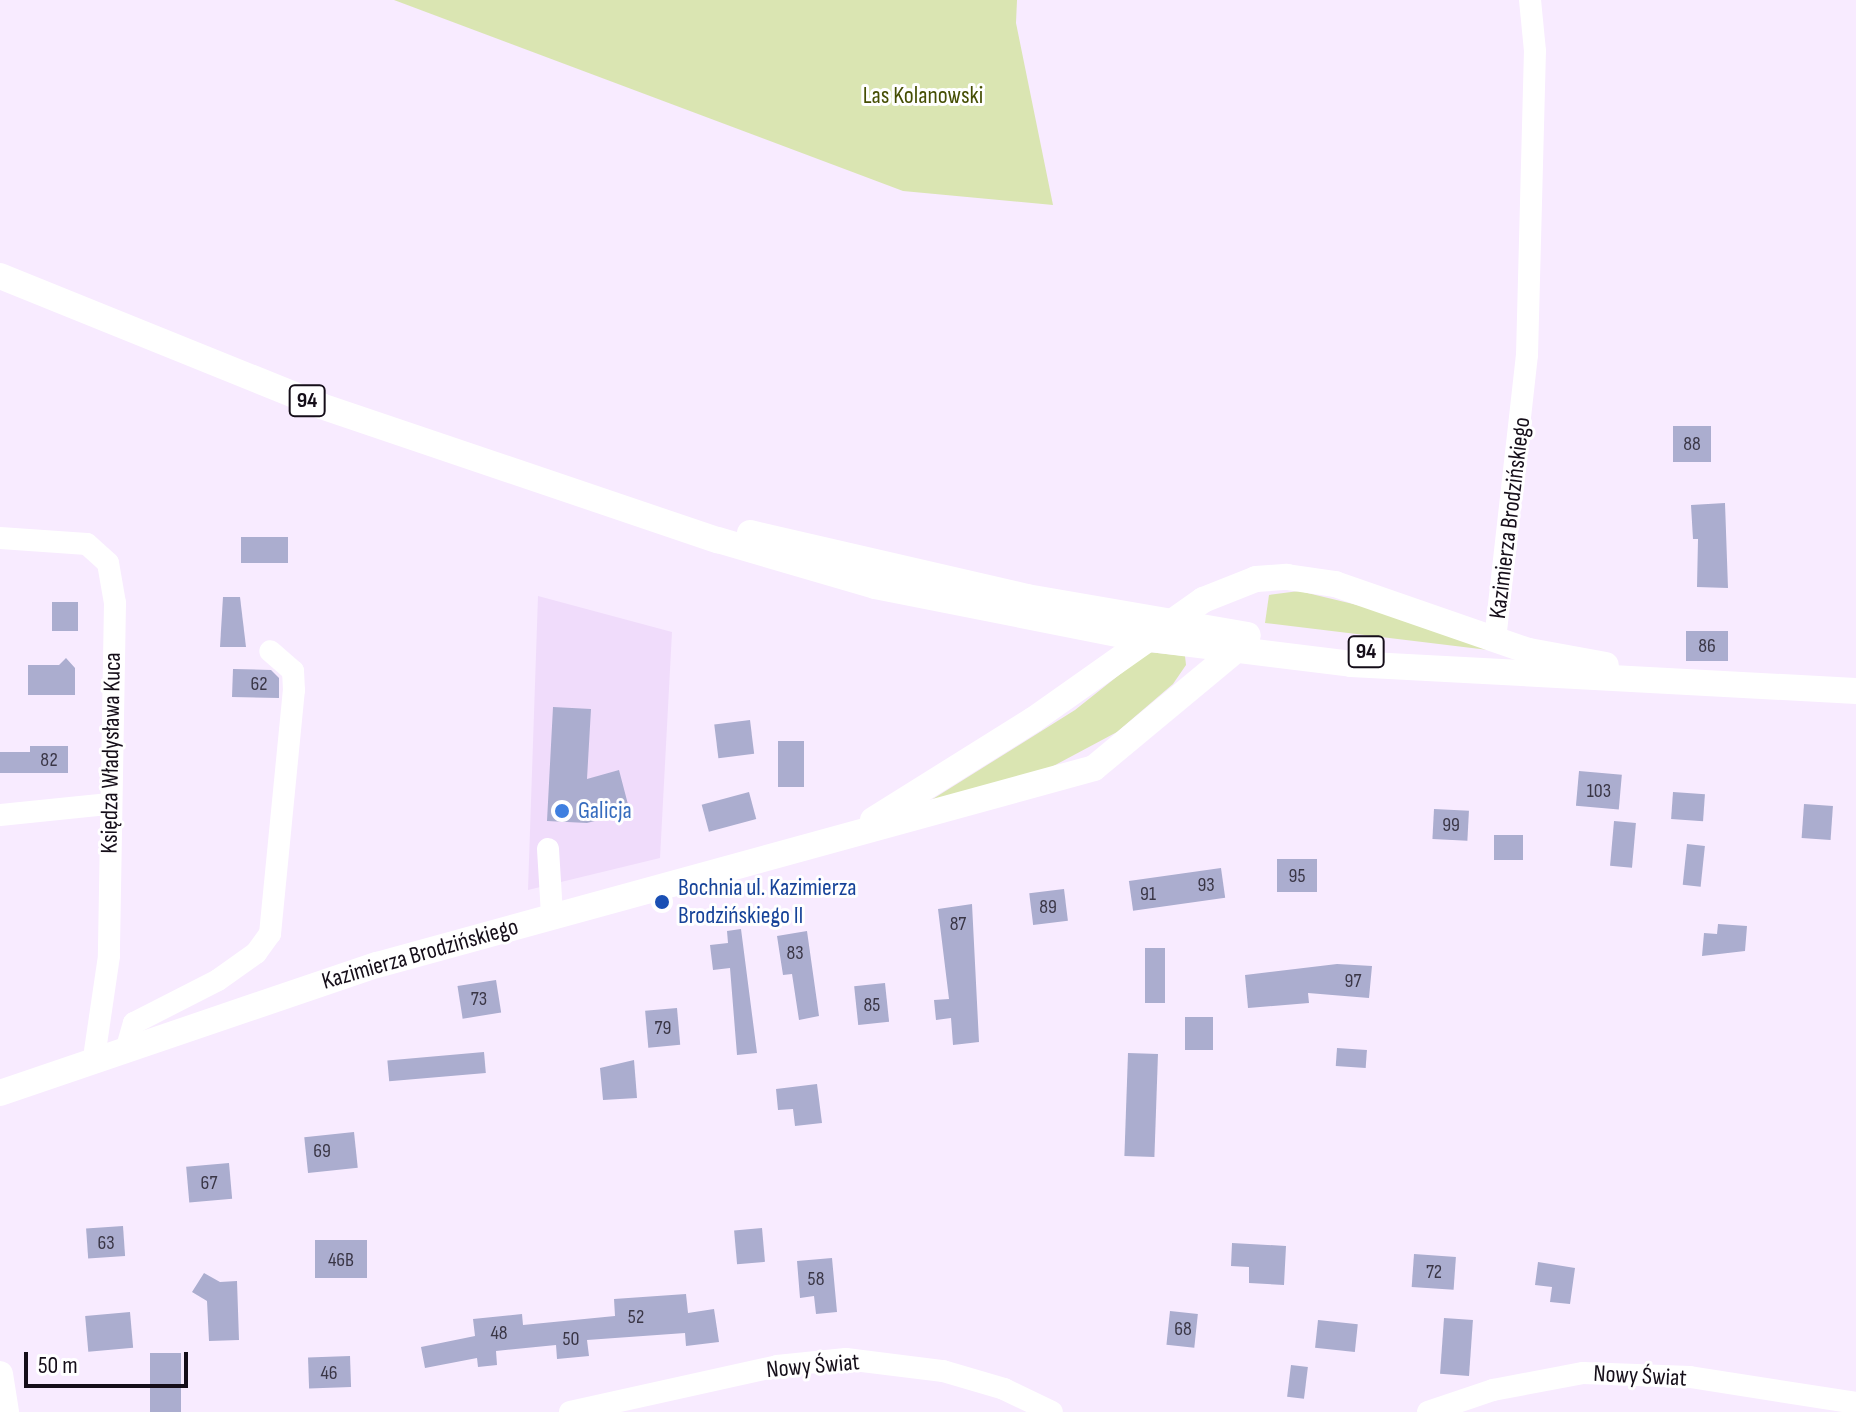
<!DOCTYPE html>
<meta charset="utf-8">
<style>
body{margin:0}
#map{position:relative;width:1856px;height:1412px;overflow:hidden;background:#f8ebff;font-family:"Sofia Sans Condensed",sans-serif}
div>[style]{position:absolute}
.built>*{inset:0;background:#f0dcfb}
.green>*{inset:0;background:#dae5b2}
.building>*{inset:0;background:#abadcf;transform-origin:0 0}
.minor>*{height:22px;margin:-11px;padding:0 11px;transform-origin:11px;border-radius:11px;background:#fff}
.major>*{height:26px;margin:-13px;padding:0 13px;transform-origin:13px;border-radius:13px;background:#fff}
.dots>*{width:22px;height:22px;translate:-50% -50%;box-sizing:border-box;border:4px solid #fff;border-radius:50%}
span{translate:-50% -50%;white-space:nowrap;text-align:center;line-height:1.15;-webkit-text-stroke:6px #fff;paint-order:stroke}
.number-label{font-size:20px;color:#3a3646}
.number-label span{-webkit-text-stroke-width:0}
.shield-label span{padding:2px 6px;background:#fff;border:2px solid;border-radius:6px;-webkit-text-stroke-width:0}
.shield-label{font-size:22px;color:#150e19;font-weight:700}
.park-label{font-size:24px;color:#454e04}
.street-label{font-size:24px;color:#150e19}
.shop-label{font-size:24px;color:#366cbe}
.left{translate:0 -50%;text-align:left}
.transit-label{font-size:24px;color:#164399}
.scale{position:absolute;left:24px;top:1352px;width:164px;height:36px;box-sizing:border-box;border:4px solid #150e19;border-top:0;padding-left:10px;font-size:24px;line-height:28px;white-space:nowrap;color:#150e19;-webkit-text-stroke:6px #fff;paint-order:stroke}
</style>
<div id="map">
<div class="built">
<i style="clip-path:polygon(538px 596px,672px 632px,660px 858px,528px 890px)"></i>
</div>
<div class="green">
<i style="clip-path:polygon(394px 0,1017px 0,1016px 23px,1053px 205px,903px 191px)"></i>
<i style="clip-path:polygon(1299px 591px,1378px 610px,1513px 653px,1265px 623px,1269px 595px)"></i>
<i style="clip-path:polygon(1148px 652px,1185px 656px,1186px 665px,1173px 684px,1117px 732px,1044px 771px,928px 802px,1075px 710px)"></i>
</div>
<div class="building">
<i style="left:1711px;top:426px;width:36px;height:38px;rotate:90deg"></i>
<i style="clip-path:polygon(1725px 503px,1728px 588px,1697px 587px,1698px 539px,1693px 539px,1691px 505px)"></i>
<i style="left:241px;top:537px;width:47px;height:26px"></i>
<i style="clip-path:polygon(223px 597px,240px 597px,246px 647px,220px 647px)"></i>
<i style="left:52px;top:602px;width:26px;height:29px"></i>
<i style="left:1686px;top:631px;width:42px;height:30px"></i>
<i style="clip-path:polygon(66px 658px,75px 668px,75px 695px,28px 695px,28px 665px,59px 665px)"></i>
<i style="clip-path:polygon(233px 669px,271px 670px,279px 678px,279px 698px,232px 697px)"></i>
<i style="clip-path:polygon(553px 707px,591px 709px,587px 779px,619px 770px,630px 812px,587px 823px,547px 821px)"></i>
<i style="left:750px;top:720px;width:34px;height:36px;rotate:83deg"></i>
<i style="left:778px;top:741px;width:26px;height:46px"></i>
<i style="clip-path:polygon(30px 746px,68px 746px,68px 773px,0 773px,0 752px,30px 752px)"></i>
<i style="left:1579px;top:771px;width:43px;height:35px;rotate:5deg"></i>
<i style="left:749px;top:792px;width:28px;height:49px;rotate:75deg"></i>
<i style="left:1673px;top:792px;width:32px;height:27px;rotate:4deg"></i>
<i style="left:1804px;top:804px;width:29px;height:34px;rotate:4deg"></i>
<i style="left:1434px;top:809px;width:35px;height:30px;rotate:3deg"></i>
<i style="left:1614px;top:821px;width:22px;height:45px;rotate:5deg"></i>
<i style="left:1494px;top:835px;width:29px;height:25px"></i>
<i style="left:1687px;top:844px;width:18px;height:41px;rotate:6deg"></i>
<i style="left:1317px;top:859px;width:33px;height:40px;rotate:90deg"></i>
<i style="left:1221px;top:868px;width:30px;height:93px;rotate:82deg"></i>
<i style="left:1064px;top:889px;width:32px;height:35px;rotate:83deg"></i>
<i style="clip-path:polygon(972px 904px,979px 1042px,953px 1045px,951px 1018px,936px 1020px,934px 1000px,949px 999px,938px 909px)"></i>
<i style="clip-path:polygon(1718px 924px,1747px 926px,1745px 951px,1702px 956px,1704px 933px,1717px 934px)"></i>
<i style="clip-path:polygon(741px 929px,757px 1053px,737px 1055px,730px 968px,713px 970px,710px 945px,728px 943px,727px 931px)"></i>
<i style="clip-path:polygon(807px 931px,819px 1016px,799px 1020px,792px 974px,783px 975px,777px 936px)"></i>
<i style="left:1145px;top:948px;width:20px;height:55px"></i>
<i style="clip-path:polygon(1337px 964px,1372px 966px,1369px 998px,1308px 993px,1309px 1003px,1248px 1008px,1245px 975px)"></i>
<i style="left:496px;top:980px;width:33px;height:39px;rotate:81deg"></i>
<i style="left:885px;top:983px;width:39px;height:31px;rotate:84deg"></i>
<i style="left:677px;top:1008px;width:37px;height:32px;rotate:85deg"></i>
<i style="left:1185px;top:1017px;width:28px;height:33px"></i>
<i style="left:1337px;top:1048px;width:30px;height:18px;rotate:4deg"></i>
<i style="left:484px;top:1052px;width:21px;height:97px;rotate:85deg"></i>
<i style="left:1128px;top:1053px;width:30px;height:103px;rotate:2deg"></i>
<i style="clip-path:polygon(634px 1060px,637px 1098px,603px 1100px,600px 1068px)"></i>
<i style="clip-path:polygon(817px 1084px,822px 1123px,795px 1126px,793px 1109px,778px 1110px,776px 1089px)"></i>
<i style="left:354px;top:1132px;width:36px;height:50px;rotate:84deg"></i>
<i style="left:229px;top:1163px;width:36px;height:43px;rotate:85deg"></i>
<i style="left:123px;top:1226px;width:30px;height:37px;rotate:86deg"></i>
<i style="left:762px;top:1228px;width:34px;height:28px;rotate:85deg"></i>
<i style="left:367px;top:1240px;width:38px;height:52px;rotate:90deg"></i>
<i style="clip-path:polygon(1232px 1243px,1286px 1246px,1284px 1285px,1249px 1283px,1249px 1267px,1231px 1266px)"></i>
<i style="left:1414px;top:1254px;width:42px;height:33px;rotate:4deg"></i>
<i style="clip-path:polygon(832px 1258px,837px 1312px,816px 1314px,814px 1296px,800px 1298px,797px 1261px)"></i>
<i style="clip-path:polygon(1538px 1262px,1575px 1268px,1570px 1304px,1550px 1302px,1552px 1287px,1535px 1285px)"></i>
<i style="clip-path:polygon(204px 1273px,220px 1282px,237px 1281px,239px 1340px,209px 1341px,207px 1301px,192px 1292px)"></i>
<i style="clip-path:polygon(686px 1294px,688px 1313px,714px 1309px,719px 1342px,686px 1346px,685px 1333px,587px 1340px,589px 1356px,557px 1359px,556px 1345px,496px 1351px,497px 1365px,478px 1367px,477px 1358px,425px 1368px,421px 1347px,475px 1336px,473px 1319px,522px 1314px,523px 1325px,615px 1316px,614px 1299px)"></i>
<i style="left:1170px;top:1311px;width:28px;height:34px;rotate:6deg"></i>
<i style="left:130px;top:1312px;width:36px;height:45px;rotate:85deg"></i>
<i style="left:1444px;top:1318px;width:29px;height:56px;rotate:4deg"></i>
<i style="left:1318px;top:1320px;width:40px;height:28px;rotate:6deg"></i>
<i style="left:150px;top:1353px;width:31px;height:59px"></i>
<i style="left:350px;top:1356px;width:31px;height:42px;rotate:88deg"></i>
<i style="left:1291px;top:1365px;width:17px;height:32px;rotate:7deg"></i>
</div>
<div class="minor">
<i style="left:0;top:538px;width:87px;rotate:3.9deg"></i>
<i style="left:87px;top:544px;width:28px;rotate:42deg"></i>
<i style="left:108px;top:563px;width:41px;rotate:80.1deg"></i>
<i style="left:115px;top:603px;width:353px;rotate:91deg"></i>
<i style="left:109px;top:956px;width:103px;rotate:98.4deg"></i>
<i style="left:1495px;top:640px;width:287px;rotate:-83.6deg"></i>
<i style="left:1527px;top:355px;width:304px;rotate:-88.5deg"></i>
<i style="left:1535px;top:51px;width:51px;rotate:-95.6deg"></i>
<i style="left:0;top:815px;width:110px;rotate:-5.8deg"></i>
<i style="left:548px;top:849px;width:66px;rotate:86.5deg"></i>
<i style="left:127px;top:1047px;width:25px;rotate:-74deg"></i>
<i style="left:134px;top:1023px;width:94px;rotate:-27.1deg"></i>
<i style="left:218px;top:980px;width:47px;rotate:-35.4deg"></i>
<i style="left:256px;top:953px;width:24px;rotate:-54deg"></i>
<i style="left:270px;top:934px;width:245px;rotate:-84.4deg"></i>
<i style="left:294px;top:690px;width:19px;rotate:-93deg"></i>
<i style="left:293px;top:671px;width:30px;rotate:-139deg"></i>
<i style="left:570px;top:1412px;width:212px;rotate:-12.5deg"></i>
<i style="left:777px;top:1366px;width:69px;rotate:-5.8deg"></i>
<i style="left:846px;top:1359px;width:98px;rotate:7.1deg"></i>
<i style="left:943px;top:1371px;width:64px;rotate:16.4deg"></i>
<i style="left:1004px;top:1389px;width:53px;rotate:25.6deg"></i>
<i style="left:1428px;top:1412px;width:69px;rotate:-18.7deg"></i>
<i style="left:1493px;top:1390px;width:92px;rotate:-10.7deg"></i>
<i style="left:1583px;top:1373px;width:107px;rotate:2.1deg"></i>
<i style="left:1690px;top:1377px;width:168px;rotate:8.9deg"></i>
</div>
<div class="major">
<i style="left:0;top:276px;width:346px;rotate:22deg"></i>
<i style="left:321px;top:406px;width:419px;rotate:18.7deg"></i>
<i style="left:718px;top:540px;width:164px;rotate:16.3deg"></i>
<i style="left:875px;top:586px;width:257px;rotate:11.2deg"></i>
<i style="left:1127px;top:636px;width:226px;rotate:7.1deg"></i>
<i style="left:1351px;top:664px;width:506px;rotate:3.06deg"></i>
<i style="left:750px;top:533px;width:284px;rotate:13deg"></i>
<i style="left:1027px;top:597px;width:224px;rotate:9.8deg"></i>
<i style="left:873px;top:820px;width:189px;rotate:-32deg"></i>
<i style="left:1033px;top:720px;width:208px;rotate:-35.2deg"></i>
<i style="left:1203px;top:600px;width:57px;rotate:-21.6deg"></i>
<i style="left:1256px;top:579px;width:31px;rotate:-4deg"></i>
<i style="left:1287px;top:577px;width:49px;rotate:8.3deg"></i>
<i style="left:1335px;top:584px;width:205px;rotate:19.1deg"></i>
<i style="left:1529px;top:651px;width:78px;rotate:10.3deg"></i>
<i style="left:0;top:1093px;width:398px;rotate:-18.8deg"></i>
<i style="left:377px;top:965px;width:744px;rotate:-15.36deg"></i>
<i style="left:1094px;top:768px;width:183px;rotate:-39.7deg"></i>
<i style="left:0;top:1374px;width:38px;rotate:81deg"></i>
</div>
<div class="dots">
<i style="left:562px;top:811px;background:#3f7fe0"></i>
<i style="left:662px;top:902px;background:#1a4fb4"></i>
</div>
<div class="number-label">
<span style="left:1692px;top:444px">88</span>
<span style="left:1707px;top:646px">86</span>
<span style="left:259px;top:684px">62</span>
<span style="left:49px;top:760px">82</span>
<span style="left:1599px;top:791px">103</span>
<span style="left:1451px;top:825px">99</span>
<span style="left:1297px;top:876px">95</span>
<span style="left:1206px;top:885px">93</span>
<span style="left:1148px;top:894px">91</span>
<span style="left:1048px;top:907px">89</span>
<span style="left:958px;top:924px">87</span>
<span style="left:795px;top:953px">83</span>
<span style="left:1353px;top:981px">97</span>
<span style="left:479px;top:999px">73</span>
<span style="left:872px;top:1005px">85</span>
<span style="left:663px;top:1028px">79</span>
<span style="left:322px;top:1151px">69</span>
<span style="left:209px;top:1183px">67</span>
<span style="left:106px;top:1243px">63</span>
<span style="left:341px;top:1260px">46B</span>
<span style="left:1434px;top:1272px">72</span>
<span style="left:816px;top:1279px">58</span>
<span style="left:636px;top:1317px">52</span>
<span style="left:1183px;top:1329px">68</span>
<span style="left:499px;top:1333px">48</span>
<span style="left:571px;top:1339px">50</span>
<span style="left:329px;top:1373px">46</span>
</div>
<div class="shield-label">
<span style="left:307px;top:401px">94</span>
<span style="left:1366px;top:652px">94</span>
</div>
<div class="park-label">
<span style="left:923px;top:96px">Las Kolanowski</span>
</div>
<div class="street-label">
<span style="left:1510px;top:518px;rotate:-83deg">Kazimierza Brodzińskiego</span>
<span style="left:111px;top:753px;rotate:-89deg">Księdza Władysława Kuca</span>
<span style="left:420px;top:954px;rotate:-16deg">Kazimierza Brodzińskiego</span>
<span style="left:813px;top:1366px;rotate:-5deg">Nowy Świat</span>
<span style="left:1640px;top:1376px;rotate:3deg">Nowy Świat</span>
</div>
<div class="shop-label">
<span class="left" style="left:578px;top:811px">Galicja</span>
</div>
<div class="transit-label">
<span class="left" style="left:678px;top:902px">Bochnia ul. Kazimierza<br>Brodzińskiego II</span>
</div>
<div class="scale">50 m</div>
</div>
